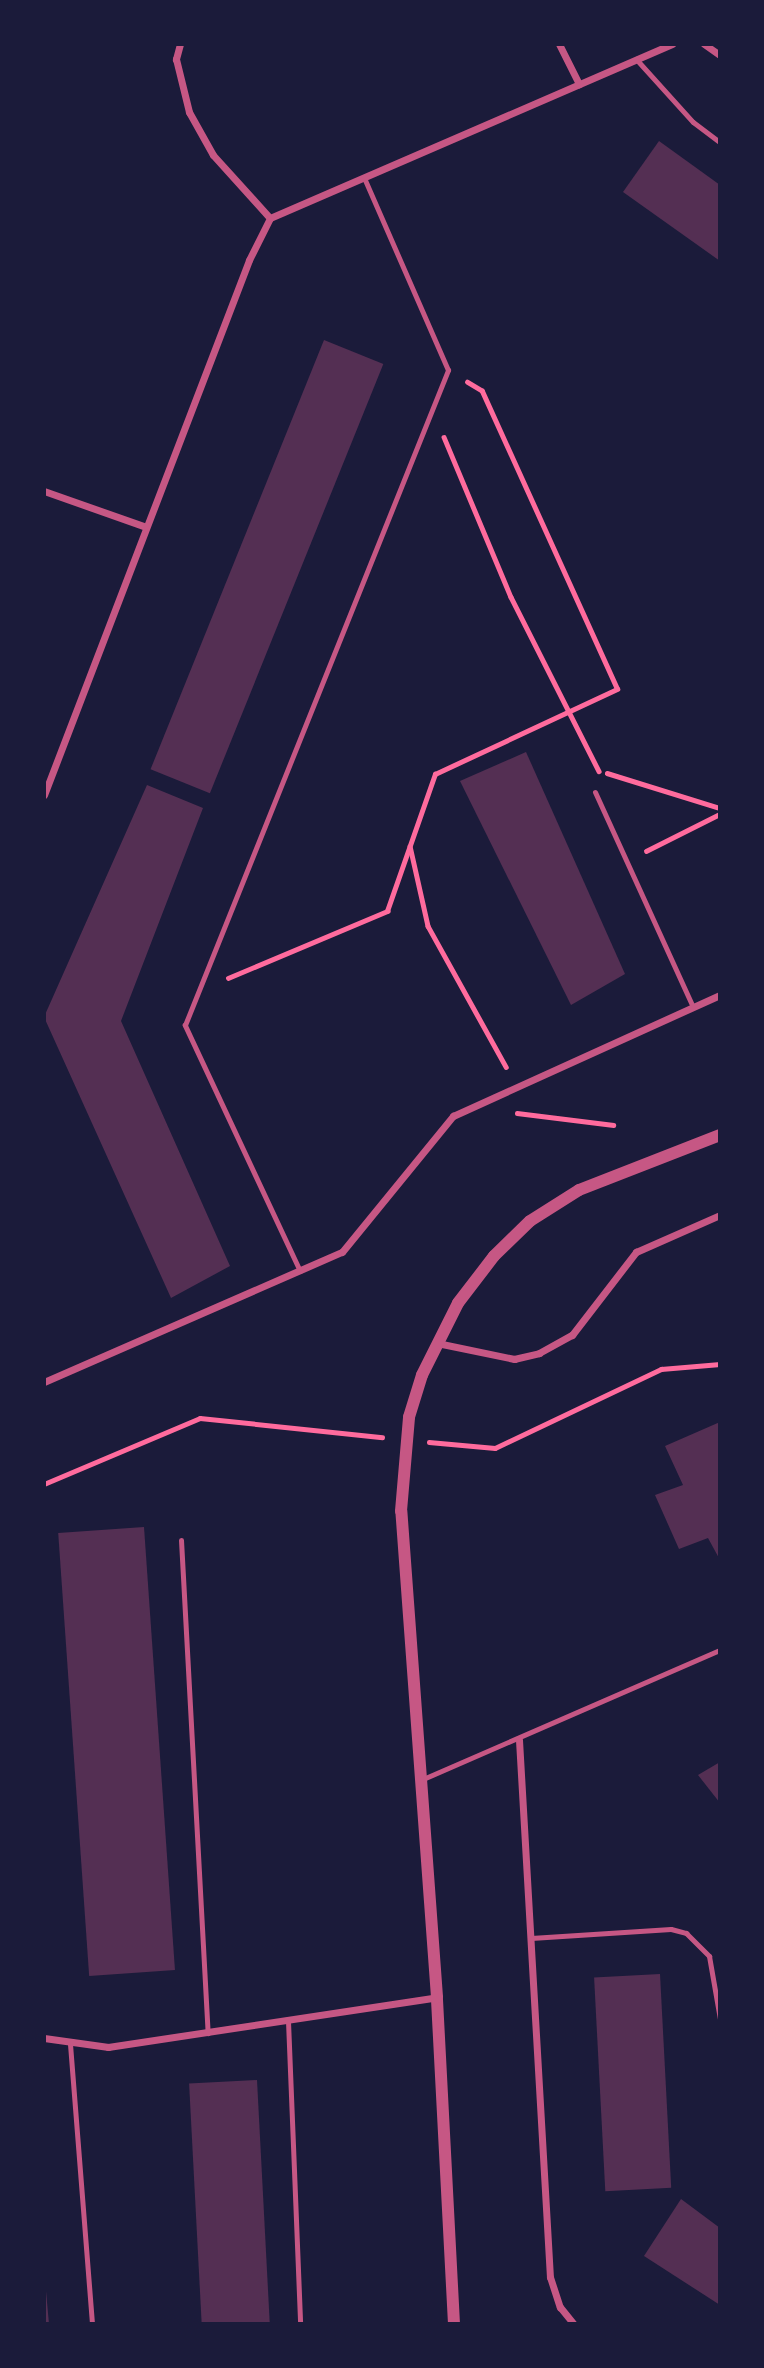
<!DOCTYPE html>
<style>
body{margin:0}
#map{position:relative;width:764px;height:2368px;overflow:hidden;background:#1b1b3a;font-family:"DM Sans",sans-serif}
div>[style]{position:absolute}
.building>*{inset:0;background:#542f53;transform-origin:0 0}
.path>*{height:4.5px;margin:-2.25px;padding:0 2.25px;transform-origin:2.25px;border-radius:2.25px;background:#ff6b9d}
.service>*{height:5px;margin:-2.5px;padding:0 2.5px;transform-origin:2.5px;border-radius:2.5px;background:#c65784}
.minor>*{height:7px;margin:-3.5px;padding:0 3.5px;transform-origin:3.5px;border-radius:3.5px;background:#c65784}
.tertiary>*{height:12px;margin:-6px;padding:0 6px;transform-origin:6px;border-radius:6px;background:#c65784}
span{translate:-50% -50%;white-space:nowrap;text-align:center;line-height:1.15;-webkit-text-stroke:6px #1b1b3a;paint-order:stroke}
.frame{position:absolute;inset:0;border:46px solid #1b1b3a;pointer-events:none}
</style>
<div id="map">
<div class="building">
<i style="clip-path:polygon(659px 141px,720px 185px,720px 261px,623px 192px)"></i>
<i style="left:324px;top:340px;width:64px;height:463px;rotate:22deg"></i>
<i style="clip-path:polygon(526px 752px,625px 974px,571px 1005px,460px 781px)"></i>
<i style="clip-path:polygon(147px 785px,203px 808px,121px 1021px,230px 1266px,171px 1298px,44px 1017px)"></i>
<i style="clip-path:polygon(720px 1422px,720px 1560px,708px 1538px,679px 1549px,655px 1495px,683px 1485px,665px 1446px)"></i>
<i style="left:144px;top:1527px;width:444px;height:86px;rotate:86deg"></i>
<i style="clip-path:polygon(720px 1762px,720px 1803px,698px 1775px)"></i>
<i style="left:660px;top:1974px;width:214px;height:66px;rotate:87deg"></i>
<i style="left:257px;top:2080px;width:244px;height:68px;rotate:87deg"></i>
<i style="clip-path:polygon(681px 2199px,720px 2228px,720px 2305px,644px 2256px)"></i>
<i style="clip-path:polygon(44px 2291px,46px 2291px,49px 2324px,44px 2324px)"></i>
</div>
<div class="path">
<i style="left:444px;top:437px;width:173px;rotate:67.3deg"></i>
<i style="left:511px;top:597px;width:195px;rotate:63.2deg"></i>
<i style="left:607px;top:773px;width:118px;rotate:17.2deg"></i>
<i style="left:410px;top:846px;width:82px;rotate:77.3deg"></i>
<i style="left:428px;top:926px;width:161px;rotate:61deg"></i>
<i style="left:646px;top:851px;width:83px;rotate:-26.6deg"></i>
<i style="left:228px;top:978px;width:173px;rotate:-22.8deg"></i>
<i style="left:387px;top:911px;width:145px;rotate:-70.7deg"></i>
<i style="left:435px;top:774px;width:201px;rotate:-25deg"></i>
<i style="left:617px;top:689px;width:327px;rotate:-114.4deg"></i>
<i style="left:482px;top:391px;width:17px;rotate:-149deg"></i>
<i style="left:517px;top:1113px;width:97px;rotate:7.1deg"></i>
<i style="left:429px;top:1442px;width:66px;rotate:5.2deg"></i>
<i style="left:495px;top:1448px;width:184px;rotate:-25.4deg"></i>
<i style="left:661px;top:1369px;width:59px;rotate:-4.8deg"></i>
<i style="left:44px;top:1484px;width:169px;rotate:-22.9deg"></i>
<i style="left:200px;top:1418px;width:183px;rotate:6deg"></i>
</div>
<div class="service">
<i style="left:636px;top:59px;width:85px;rotate:47.9deg"></i>
<i style="left:693px;top:122px;width:34px;rotate:37deg"></i>
<i style="left:595px;top:792px;width:236px;rotate:65.5deg"></i>
<i style="left:300px;top:1271px;width:272px;rotate:-115.1deg"></i>
<i style="left:185px;top:1025px;width:706px;rotate:-68.12deg"></i>
<i style="left:448px;top:370px;width:210px;rotate:-113.6deg"></i>
<i style="left:181px;top:1540px;width:494px;rotate:86.9deg"></i>
<i style="left:423px;top:1779px;width:324px;rotate:-23.5deg"></i>
<i style="left:531px;top:1938px;width:140px;rotate:-3.7deg"></i>
<i style="left:671px;top:1929px;width:16px;rotate:15deg"></i>
<i style="left:686px;top:1933px;width:33px;rotate:45deg"></i>
<i style="left:709px;top:1956px;width:64px;rotate:80.1deg"></i>
<i style="left:288px;top:2021px;width:303px;rotate:87.7deg"></i>
<i style="left:70px;top:2044px;width:281px;rotate:85.5deg"></i>
</div>
<div class="minor">
<i style="left:180px;top:44px;width:16px;rotate:105deg"></i>
<i style="left:176px;top:59px;width:55px;rotate:76.2deg"></i>
<i style="left:189px;top:112px;width:49px;rotate:60.8deg"></i>
<i style="left:213px;top:155px;width:85px;rotate:47.9deg"></i>
<i style="left:559px;top:44px;width:45px;rotate:63.4deg"></i>
<i style="left:704px;top:44px;width:19px;rotate:35deg"></i>
<i style="left:44px;top:491px;width:108px;rotate:19.4deg"></i>
<i style="left:44px;top:795px;width:573px;rotate:-69.03deg"></i>
<i style="left:249px;top:260px;width:47px;rotate:-63.4deg"></i>
<i style="left:270px;top:218px;width:438px;rotate:-23.4deg"></i>
<i style="left:437px;top:1343px;width:79px;rotate:11.7deg"></i>
<i style="left:514px;top:1359px;width:26px;rotate:-13deg"></i>
<i style="left:539px;top:1353px;width:38px;rotate:-29deg"></i>
<i style="left:572px;top:1335px;width:105px;rotate:-52.4deg"></i>
<i style="left:636px;top:1252px;width:92px;rotate:-23.8deg"></i>
<i style="left:44px;top:1382px;width:325px;rotate:-23.6deg"></i>
<i style="left:342px;top:1252px;width:176px;rotate:-50.8deg"></i>
<i style="left:453px;top:1116px;width:293px;rotate:-24.4deg"></i>
<i style="left:519px;top:1740px;width:538px;rotate:86.7deg"></i>
<i style="left:550px;top:2277px;width:32px;rotate:72deg"></i>
<i style="left:560px;top:2307px;width:22px;rotate:51deg"></i>
<i style="left:44px;top:2038px;width:65px;rotate:8deg"></i>
<i style="left:108px;top:2047px;width:333px;rotate:-8.6deg"></i>
</div>
<div class="tertiary">
<i style="left:454px;top:2324px;width:327px;rotate:-93deg"></i>
<i style="left:437px;top:1997px;width:487px;rotate:-94.2deg"></i>
<i style="left:401px;top:1511px;width:94px;rotate:-85.1deg"></i>
<i style="left:409px;top:1417px;width:44px;rotate:-72.8deg"></i>
<i style="left:422px;top:1375px;width:80px;rotate:-63.4deg"></i>
<i style="left:458px;top:1303px;width:59px;rotate:-52.5deg"></i>
<i style="left:494px;top:1256px;width:50px;rotate:-44.2deg"></i>
<i style="left:530px;top:1221px;width:58px;rotate:-32.3deg"></i>
<i style="left:579px;top:1190px;width:151px;rotate:-21.3deg"></i>
</div>
<div class="frame"></div>
</div>
